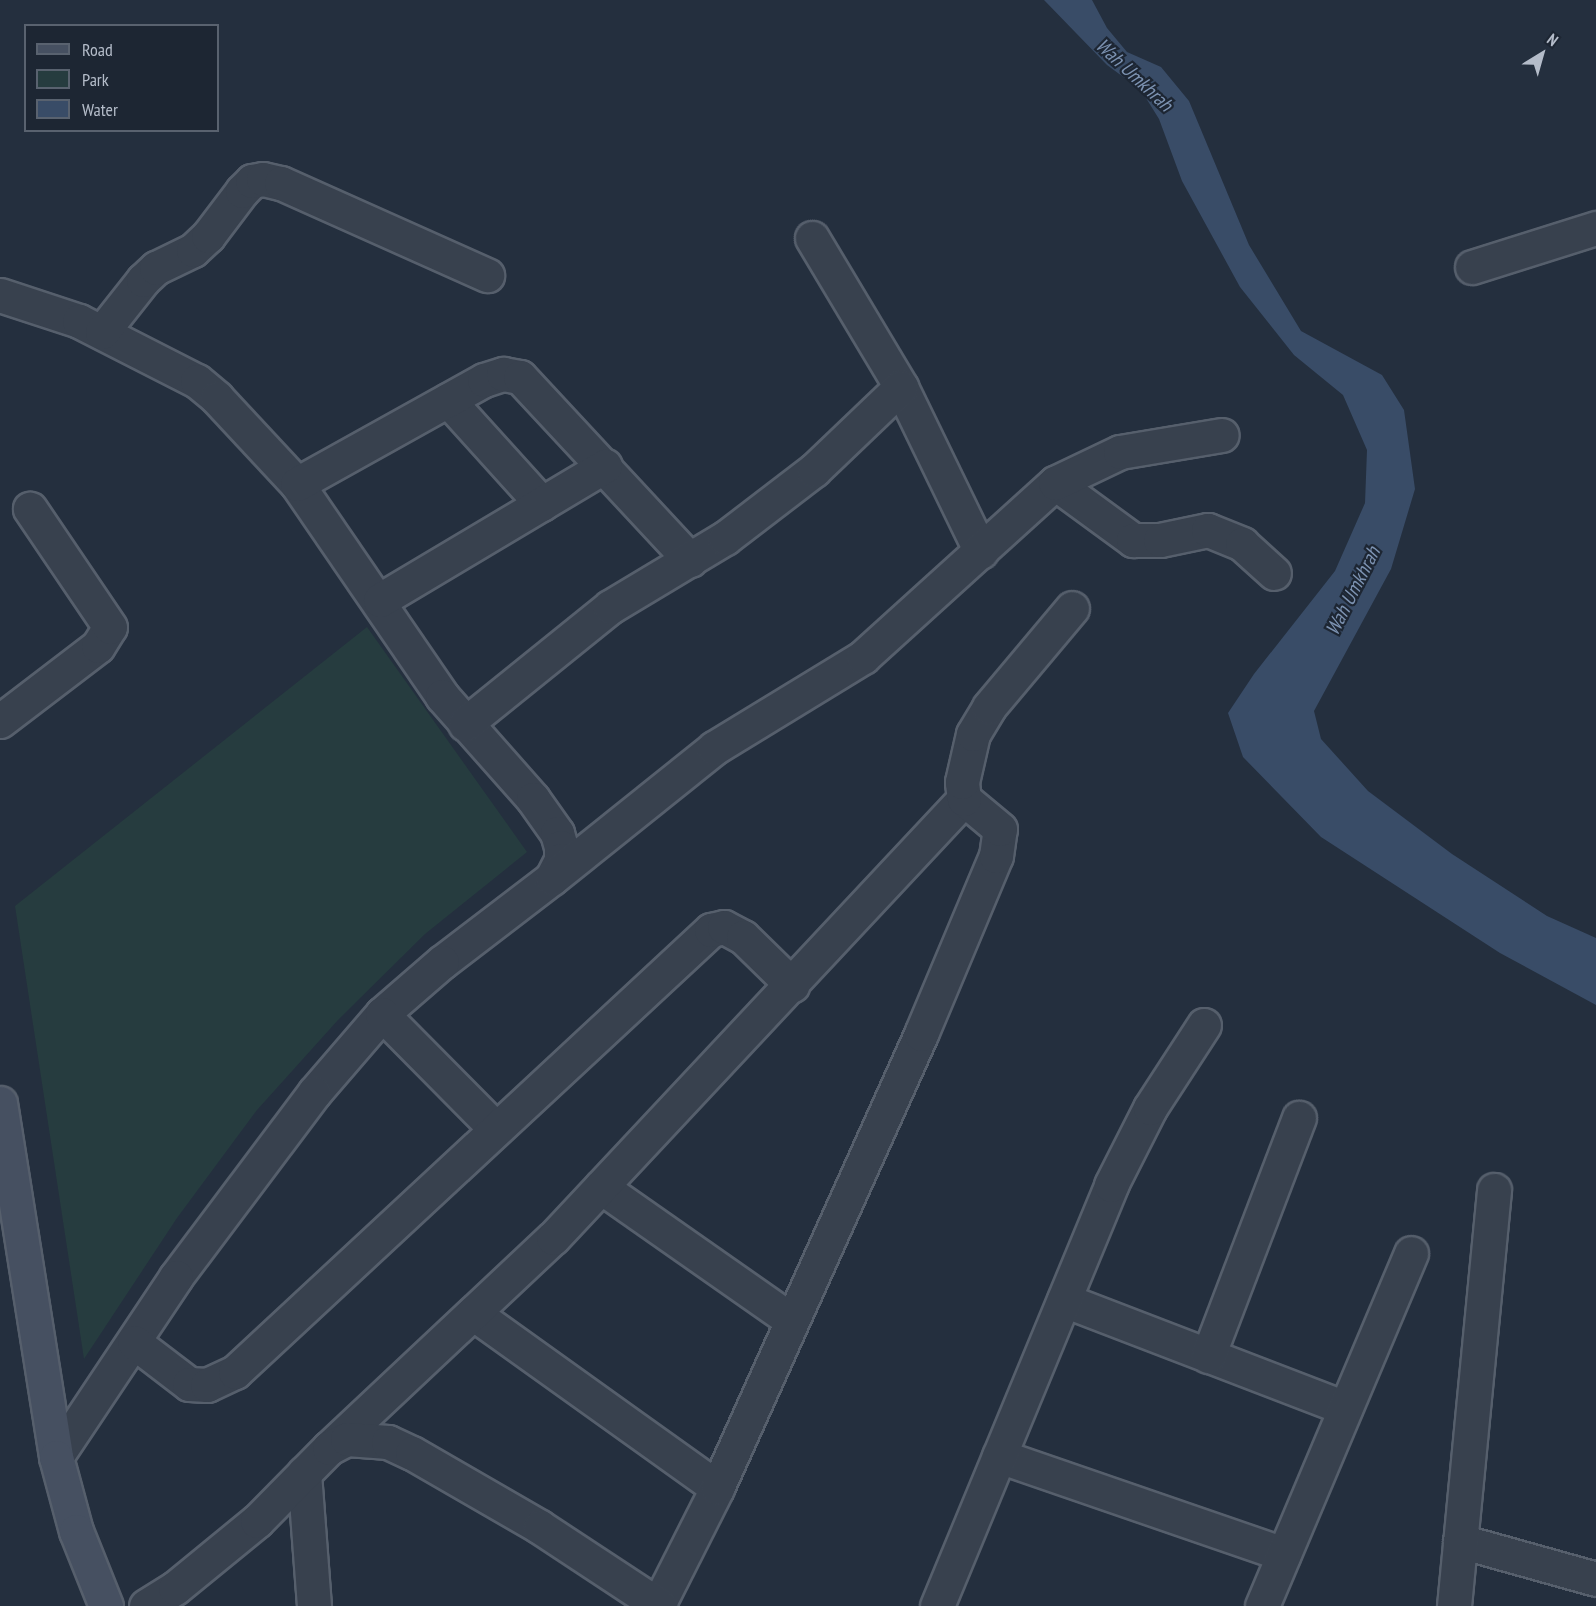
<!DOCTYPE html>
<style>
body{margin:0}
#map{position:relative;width:1596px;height:1606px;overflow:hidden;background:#242f3e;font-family:"PT Sans Narrow",sans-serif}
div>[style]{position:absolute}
.green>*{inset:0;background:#263c3f}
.water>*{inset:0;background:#394c67}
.roads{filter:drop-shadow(2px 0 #565f6c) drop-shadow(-2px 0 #565f6c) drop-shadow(0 2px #565f6c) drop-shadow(0 -2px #565f6c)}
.street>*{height:33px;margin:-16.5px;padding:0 16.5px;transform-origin:16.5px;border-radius:16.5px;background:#38414e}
.secondary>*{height:33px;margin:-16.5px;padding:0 16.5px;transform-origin:16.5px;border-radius:16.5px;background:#465061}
span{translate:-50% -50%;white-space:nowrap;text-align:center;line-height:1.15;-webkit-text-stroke:4.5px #1d2633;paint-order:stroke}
.water-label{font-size:20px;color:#7c92b1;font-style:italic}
.legend{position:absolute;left:24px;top:24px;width:195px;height:108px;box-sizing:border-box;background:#1d2633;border:2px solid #59626f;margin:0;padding:8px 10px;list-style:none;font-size:18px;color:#b4bcc9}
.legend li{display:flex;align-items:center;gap:12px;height:30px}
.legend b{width:30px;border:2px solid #59626f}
.north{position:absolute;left:1512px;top:24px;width:60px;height:60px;-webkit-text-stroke:4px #1d2633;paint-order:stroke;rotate:37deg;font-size:16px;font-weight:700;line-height:24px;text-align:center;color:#b4bcc9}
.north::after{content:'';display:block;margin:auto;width:21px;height:27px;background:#b4bcc9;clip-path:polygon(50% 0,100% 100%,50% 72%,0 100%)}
</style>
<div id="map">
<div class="green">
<i style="clip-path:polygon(367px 627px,527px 852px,425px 934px,338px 1020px,257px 1110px,177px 1218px,84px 1359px,15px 906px)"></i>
</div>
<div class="water">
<i style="clip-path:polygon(1044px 0,1092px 0,1107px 28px,1127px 52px,1161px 67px,1189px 101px,1249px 245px,1301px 331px,1382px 375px,1404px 410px,1415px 489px,1391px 569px,1314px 711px,1321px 739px,1368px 791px,1452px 854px,1547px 916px,1596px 938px,1596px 1005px,1500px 953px,1321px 837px,1243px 757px,1228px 713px,1254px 674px,1335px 571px,1365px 503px,1367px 450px,1343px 395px,1294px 355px,1240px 287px,1182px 181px,1159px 119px,1141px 90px,1107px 65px)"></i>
</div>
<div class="roads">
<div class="street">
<i style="left:812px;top:238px;width:174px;rotate:59.1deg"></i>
<i style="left:901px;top:387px;width:183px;rotate:64.1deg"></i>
<i style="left:1472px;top:267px;width:130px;rotate:-17.5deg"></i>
<i style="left:0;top:295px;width:83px;rotate:18.2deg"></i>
<i style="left:79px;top:321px;width:132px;rotate:27deg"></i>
<i style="left:197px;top:381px;width:26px;rotate:40deg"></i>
<i style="left:217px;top:398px;width:117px;rotate:47.1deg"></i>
<i style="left:297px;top:484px;width:257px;rotate:55.6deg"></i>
<i style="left:442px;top:696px;width:137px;rotate:48.5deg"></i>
<i style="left:533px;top:799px;width:42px;rotate:54.8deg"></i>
<i style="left:557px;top:833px;width:15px;rotate:74deg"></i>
<i style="left:561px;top:847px;width:13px;rotate:90deg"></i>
<i style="left:561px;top:860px;width:20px;rotate:117deg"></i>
<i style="left:552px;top:878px;width:138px;rotate:142.6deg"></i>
<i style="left:442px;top:962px;width:79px;rotate:139.1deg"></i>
<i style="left:382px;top:1014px;width:104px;rotate:130.7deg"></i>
<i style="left:314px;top:1093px;width:230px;rotate:126.9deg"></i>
<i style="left:176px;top:1277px;width:216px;rotate:123.7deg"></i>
<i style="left:102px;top:332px;width:66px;rotate:-51.7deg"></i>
<i style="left:143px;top:280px;width:18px;rotate:-43deg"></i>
<i style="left:156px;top:268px;width:41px;rotate:-25.9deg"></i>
<i style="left:193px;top:250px;width:21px;rotate:-43deg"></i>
<i style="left:208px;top:236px;width:56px;rotate:-52.9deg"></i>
<i style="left:242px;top:191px;width:14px;rotate:-45deg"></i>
<i style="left:252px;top:181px;width:11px;rotate:-10deg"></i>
<i style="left:263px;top:179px;width:18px;rotate:13deg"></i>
<i style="left:281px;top:183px;width:226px;rotate:24.1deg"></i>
<i style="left:448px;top:400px;width:140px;rotate:47.9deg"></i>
<i style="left:1055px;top:483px;width:97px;rotate:36.2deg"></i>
<i style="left:1133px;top:540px;width:27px"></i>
<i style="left:1160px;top:540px;width:49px;rotate:-11.8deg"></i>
<i style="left:1208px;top:530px;width:37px;rotate:22deg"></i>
<i style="left:1242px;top:544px;width:43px;rotate:42.2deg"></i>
<i style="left:297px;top:484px;width:214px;rotate:-29.1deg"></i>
<i style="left:484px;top:380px;width:20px;rotate:-18deg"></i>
<i style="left:503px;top:374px;width:17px;rotate:10deg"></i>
<i style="left:520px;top:377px;width:250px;rotate:47.1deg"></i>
<i style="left:380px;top:600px;width:262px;rotate:-30.8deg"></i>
<i style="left:0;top:721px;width:123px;rotate:-37.4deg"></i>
<i style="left:98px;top:646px;width:22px;rotate:-58deg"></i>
<i style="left:110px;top:627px;width:143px;rotate:-124.1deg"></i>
<i style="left:465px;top:724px;width:186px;rotate:-38.9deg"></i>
<i style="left:610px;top:607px;width:134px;rotate:-31deg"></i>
<i style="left:725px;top:538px;width:112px;rotate:-37.4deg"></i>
<i style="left:814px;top:470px;width:120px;rotate:-43.7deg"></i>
<i style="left:552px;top:878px;width:208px;rotate:-38.7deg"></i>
<i style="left:714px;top:748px;width:175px;rotate:-31.4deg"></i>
<i style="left:863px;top:657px;width:259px;rotate:-42.2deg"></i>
<i style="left:1055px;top:483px;width:72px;rotate:-25.5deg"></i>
<i style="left:1120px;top:452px;width:103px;rotate:-9.5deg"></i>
<i style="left:382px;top:1014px;width:161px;rotate:45.3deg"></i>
<i style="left:601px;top:1187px;width:232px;rotate:35deg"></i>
<i style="left:1064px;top:1300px;width:301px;rotate:21deg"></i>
<i style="left:473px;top:1313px;width:300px;rotate:35.6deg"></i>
<i style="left:134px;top:1342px;width:69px;rotate:37.4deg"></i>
<i style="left:189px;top:1384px;width:18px;rotate:3deg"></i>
<i style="left:207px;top:1385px;width:31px;rotate:-25deg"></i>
<i style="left:235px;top:1372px;width:650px;rotate:-42.88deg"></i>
<i style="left:711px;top:930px;width:13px;rotate:-13deg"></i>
<i style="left:724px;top:927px;width:21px;rotate:28deg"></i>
<i style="left:743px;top:937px;width:69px;rotate:44.4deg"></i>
<i style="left:1208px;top:1356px;width:255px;rotate:-69.1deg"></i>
<i style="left:329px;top:1448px;width:307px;rotate:-43.2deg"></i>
<i style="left:553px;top:1238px;width:601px;rotate:-46.89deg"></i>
<i style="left:999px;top:1456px;width:301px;rotate:19deg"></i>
<i style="left:304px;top:1473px;width:133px;rotate:85.7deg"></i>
<i style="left:1460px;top:1541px;width:141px;rotate:15.6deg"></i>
<i style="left:658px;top:1605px;width:131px;rotate:-63.2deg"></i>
<i style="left:717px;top:1488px;width:498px;rotate:-65.8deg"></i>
<i style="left:921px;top:1034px;width:193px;rotate:-67.2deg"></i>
<i style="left:996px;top:856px;width:27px;rotate:-82deg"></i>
<i style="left:1000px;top:829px;width:47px;rotate:-140.2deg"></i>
<i style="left:964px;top:799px;width:17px;rotate:-97deg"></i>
<i style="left:962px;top:782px;width:49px;rotate:-77.1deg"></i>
<i style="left:973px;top:734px;width:31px;rotate:-59deg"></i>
<i style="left:989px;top:707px;width:129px;rotate:-50deg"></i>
<i style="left:146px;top:1606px;width:34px;rotate:-32deg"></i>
<i style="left:175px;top:1588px;width:106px;rotate:-39.3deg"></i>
<i style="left:257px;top:1521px;width:103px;rotate:-45.4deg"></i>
<i style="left:329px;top:1448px;width:20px;rotate:-27deg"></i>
<i style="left:347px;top:1439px;width:41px;rotate:4.2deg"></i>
<i style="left:388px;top:1442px;width:26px;rotate:25deg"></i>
<i style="left:412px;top:1453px;width:148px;rotate:30deg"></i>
<i style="left:540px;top:1527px;width:144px;rotate:33.4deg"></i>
<i style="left:937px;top:1606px;width:456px;rotate:-67.5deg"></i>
<i style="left:1111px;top:1185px;width:86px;rotate:-63.1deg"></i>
<i style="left:1150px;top:1108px;width:99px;rotate:-57deg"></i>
<i style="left:1262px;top:1606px;width:383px;rotate:-67.1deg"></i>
<i style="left:1454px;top:1606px;width:418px;rotate:-84.5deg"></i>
</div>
<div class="secondary">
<i style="left:0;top:1103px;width:358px;rotate:81deg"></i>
<i style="left:56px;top:1457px;width:77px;rotate:74.9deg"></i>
<i style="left:76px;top:1531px;width:81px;rotate:68.2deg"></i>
</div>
</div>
<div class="water-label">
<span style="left:1134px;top:75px;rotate:43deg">Wah Umkhrah</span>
<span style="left:1353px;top:591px;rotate:-63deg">Wah Umkhrah</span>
</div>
<ul class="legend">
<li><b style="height:8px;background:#465061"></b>Road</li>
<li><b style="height:16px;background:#263c3f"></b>Park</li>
<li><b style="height:16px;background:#394c67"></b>Water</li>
</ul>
<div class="north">N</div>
</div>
